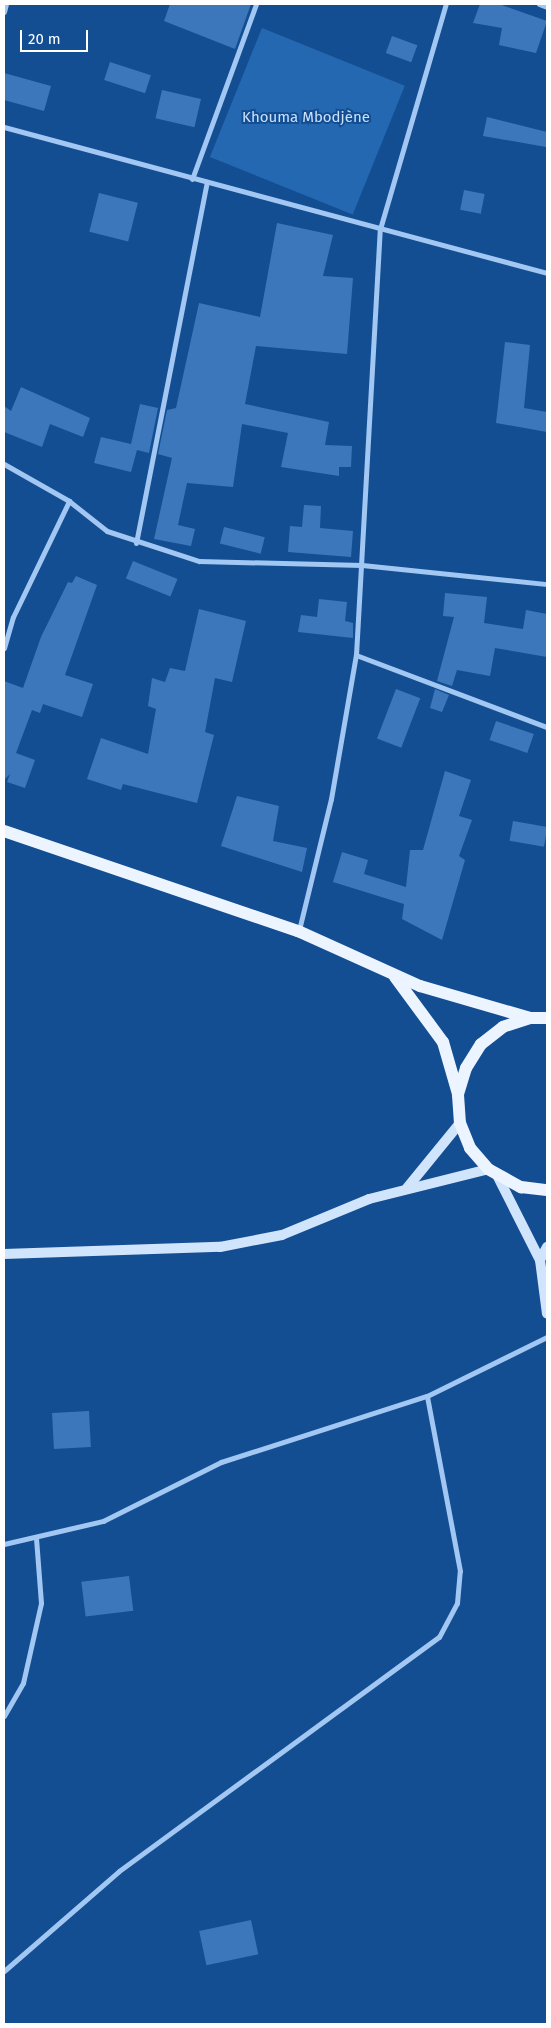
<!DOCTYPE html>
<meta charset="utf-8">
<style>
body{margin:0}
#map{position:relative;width:551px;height:2028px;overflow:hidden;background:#134e93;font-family:"Fira Sans",sans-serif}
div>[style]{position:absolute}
.green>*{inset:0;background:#2568b2;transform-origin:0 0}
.building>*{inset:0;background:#3c77bb;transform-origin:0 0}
.street>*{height:5px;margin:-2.5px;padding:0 2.5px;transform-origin:2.5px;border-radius:2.5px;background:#a1c7f2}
.secondary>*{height:10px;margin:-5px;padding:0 5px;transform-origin:5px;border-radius:5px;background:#d0e4fc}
.primary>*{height:12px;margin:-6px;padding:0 6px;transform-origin:6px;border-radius:6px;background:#ecf4ff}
span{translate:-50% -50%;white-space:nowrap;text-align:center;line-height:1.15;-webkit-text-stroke:4px #134e93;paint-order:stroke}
.park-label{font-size:15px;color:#c9e1fd}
.frame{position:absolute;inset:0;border:5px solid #fff;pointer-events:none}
.scale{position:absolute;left:20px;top:30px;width:68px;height:22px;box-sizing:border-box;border:2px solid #fff;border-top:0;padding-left:6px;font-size:15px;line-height:18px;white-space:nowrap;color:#fff;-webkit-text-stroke:4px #134e93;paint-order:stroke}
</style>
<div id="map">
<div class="green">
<i style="left:262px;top:28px;width:154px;height:139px;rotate:22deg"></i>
</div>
<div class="building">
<i style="clip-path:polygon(170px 4px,251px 4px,235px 49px,164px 21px)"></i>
<i style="clip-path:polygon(480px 4px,499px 4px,547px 21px,536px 53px,499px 45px,502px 28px,473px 23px)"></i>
<i style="left:392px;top:36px;width:27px;height:18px;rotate:20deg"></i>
<i style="left:110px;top:62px;width:43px;height:19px;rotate:18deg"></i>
<i style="clip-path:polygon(4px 73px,51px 86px,44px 111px,4px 100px)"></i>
<i style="left:162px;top:90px;width:40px;height:29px;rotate:13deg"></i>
<i style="clip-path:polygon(487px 117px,547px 132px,546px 147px,483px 136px)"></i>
<i style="left:464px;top:190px;width:21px;height:20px;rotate:11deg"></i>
<i style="left:99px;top:193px;width:40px;height:40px;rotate:14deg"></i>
<i style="clip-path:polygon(277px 223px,333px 235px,323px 276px,353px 278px,347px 354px,256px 346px,245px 404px,329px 422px,325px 445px,352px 446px,351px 467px,339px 467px,339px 476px,281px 467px,288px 433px,242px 424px,233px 487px,187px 483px,178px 525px,195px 529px,191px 546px,154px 539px,172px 458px,158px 454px,167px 410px,176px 408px,199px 303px,260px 317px)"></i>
<i style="clip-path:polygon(505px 342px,530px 345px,524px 408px,547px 412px,547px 432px,496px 423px)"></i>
<i style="clip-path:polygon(21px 387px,90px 418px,83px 437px,50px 424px,42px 447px,4px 432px,4px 406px,11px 411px)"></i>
<i style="clip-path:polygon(140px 404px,158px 408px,149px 453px,137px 450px,131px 472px,94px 463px,101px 437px,131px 444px)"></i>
<i style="clip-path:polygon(304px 505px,321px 506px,320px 528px,353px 531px,351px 557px,288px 552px,290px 526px,302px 527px)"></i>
<i style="left:224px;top:527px;width:42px;height:17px;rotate:14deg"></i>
<i style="left:133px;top:561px;width:48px;height:19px;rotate:22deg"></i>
<i style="clip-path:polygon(76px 576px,97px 585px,65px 675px,93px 684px,82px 717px,43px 704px,40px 713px,32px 710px,16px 753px,35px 760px,25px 788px,7px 782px,10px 774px,4px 780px,4px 681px,23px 688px,41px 637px,68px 582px,72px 583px)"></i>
<i style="clip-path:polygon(445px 593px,487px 597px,484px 623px,523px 629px,526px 610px,547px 614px,547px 657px,495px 648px,490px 676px,457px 670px,452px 686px,437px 681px,454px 617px,443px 616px)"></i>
<i style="clip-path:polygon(319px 599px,347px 602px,345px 621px,353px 623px,353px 638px,298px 632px,301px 615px,317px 617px)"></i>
<i style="clip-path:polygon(199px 609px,246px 621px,232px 682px,215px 678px,205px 732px,214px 735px,197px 803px,123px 784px,121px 790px,87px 779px,101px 738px,148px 754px,156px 709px,148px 706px,152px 678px,165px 682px,170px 668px,185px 671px)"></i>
<i style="left:396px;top:689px;width:26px;height:53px;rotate:21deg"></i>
<i style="clip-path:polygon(435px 689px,449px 695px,442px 712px,430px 708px)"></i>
<i style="left:496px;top:721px;width:40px;height:20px;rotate:19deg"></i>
<i style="clip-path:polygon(445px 771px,471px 780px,459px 816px,472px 820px,459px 856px,465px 860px,442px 940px,402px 919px,404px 904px,333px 882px,342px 852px,368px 860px,364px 874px,406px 887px,410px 850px,423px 850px)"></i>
<i style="clip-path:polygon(237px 796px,279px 806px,273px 841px,307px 848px,302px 872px,221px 846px)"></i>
<i style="left:513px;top:821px;width:35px;height:20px;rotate:10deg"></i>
<i style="left:89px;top:1411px;width:36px;height:37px;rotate:87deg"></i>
<i style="left:129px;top:1576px;width:35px;height:48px;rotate:83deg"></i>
<i style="left:251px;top:1920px;width:35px;height:53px;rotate:78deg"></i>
</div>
<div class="street">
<i style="left:539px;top:4px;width:9px;rotate:21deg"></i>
<i style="left:4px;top:12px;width:8px;rotate:-76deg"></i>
<i style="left:4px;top:127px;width:562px;rotate:15.05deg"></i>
<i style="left:192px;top:179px;width:186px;rotate:-69.9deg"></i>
<i style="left:4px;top:464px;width:75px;rotate:29.6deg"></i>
<i style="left:69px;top:501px;width:48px;rotate:38.3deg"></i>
<i style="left:107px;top:531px;width:97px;rotate:18.1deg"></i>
<i style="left:199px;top:561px;width:163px;rotate:1.4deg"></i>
<i style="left:362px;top:565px;width:186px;rotate:5.9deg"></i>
<i style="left:136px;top:543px;width:368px;rotate:-78.9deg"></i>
<i style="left:4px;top:648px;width:32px;rotate:-74deg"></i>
<i style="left:13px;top:617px;width:129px;rotate:-64.2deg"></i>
<i style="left:356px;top:655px;width:204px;rotate:20.7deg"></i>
<i style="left:299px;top:930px;width:135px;rotate:-76.3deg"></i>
<i style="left:331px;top:799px;width:146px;rotate:-80.2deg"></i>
<i style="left:356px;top:655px;width:427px;rotate:-86.8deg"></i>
<i style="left:380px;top:229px;width:234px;rotate:-73.7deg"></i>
<i style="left:4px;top:1544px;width:102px;rotate:-13.1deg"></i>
<i style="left:103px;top:1521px;width:132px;rotate:-26.6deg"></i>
<i style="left:221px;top:1462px;width:216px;rotate:-17.8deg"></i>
<i style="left:427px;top:1396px;width:134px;rotate:-26.2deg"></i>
<i style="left:4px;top:1716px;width:38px;rotate:-60deg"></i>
<i style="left:23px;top:1683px;width:82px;rotate:-77.3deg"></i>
<i style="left:41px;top:1603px;width:65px;rotate:-94.4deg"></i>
<i style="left:4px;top:1971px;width:152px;rotate:-41deg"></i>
<i style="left:119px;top:1871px;width:396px;rotate:-36.2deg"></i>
<i style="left:439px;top:1637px;width:38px;rotate:-62deg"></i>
<i style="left:457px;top:1603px;width:32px;rotate:-85deg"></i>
<i style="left:460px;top:1571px;width:178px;rotate:-100.7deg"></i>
</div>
<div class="secondary">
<i style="left:498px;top:1177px;width:93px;rotate:63.2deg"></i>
<i style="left:540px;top:1260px;width:54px;rotate:82.6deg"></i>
<i style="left:407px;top:1188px;width:84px;rotate:-50.8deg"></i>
<i style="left:4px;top:1254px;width:216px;rotate:-1.9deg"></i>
<i style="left:220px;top:1247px;width:63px;rotate:-11deg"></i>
<i style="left:282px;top:1235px;width:94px;rotate:-22.5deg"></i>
<i style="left:369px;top:1199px;width:123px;rotate:-14.1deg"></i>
<i style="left:540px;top:1260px;width:15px;rotate:-62deg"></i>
</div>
<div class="primary">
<i style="left:4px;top:831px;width:311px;rotate:18.8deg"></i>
<i style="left:298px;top:931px;width:134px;rotate:24.3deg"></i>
<i style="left:420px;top:986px;width:115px;rotate:16.2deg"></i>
<i style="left:395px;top:977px;width:81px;rotate:53.6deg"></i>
<i style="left:443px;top:1042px;width:54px;rotate:73.9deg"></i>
<i style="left:547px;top:1018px;width:17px;rotate:180deg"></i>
<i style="left:530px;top:1018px;width:28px;rotate:162deg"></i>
<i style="left:503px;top:1027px;width:28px;rotate:142deg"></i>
<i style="left:481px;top:1044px;width:28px;rotate:122deg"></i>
<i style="left:466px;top:1068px;width:28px;rotate:107deg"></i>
<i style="left:458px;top:1095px;width:28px;rotate:86deg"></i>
<i style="left:460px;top:1123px;width:27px;rotate:68deg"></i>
<i style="left:470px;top:1148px;width:28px;rotate:49deg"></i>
<i style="left:488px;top:1169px;width:38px;rotate:29deg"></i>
<i style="left:521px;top:1187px;width:26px;rotate:7deg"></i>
</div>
<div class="park-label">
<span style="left:306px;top:118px">Khouma Mbodjène</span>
</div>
<div class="frame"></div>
<div class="scale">20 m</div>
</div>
